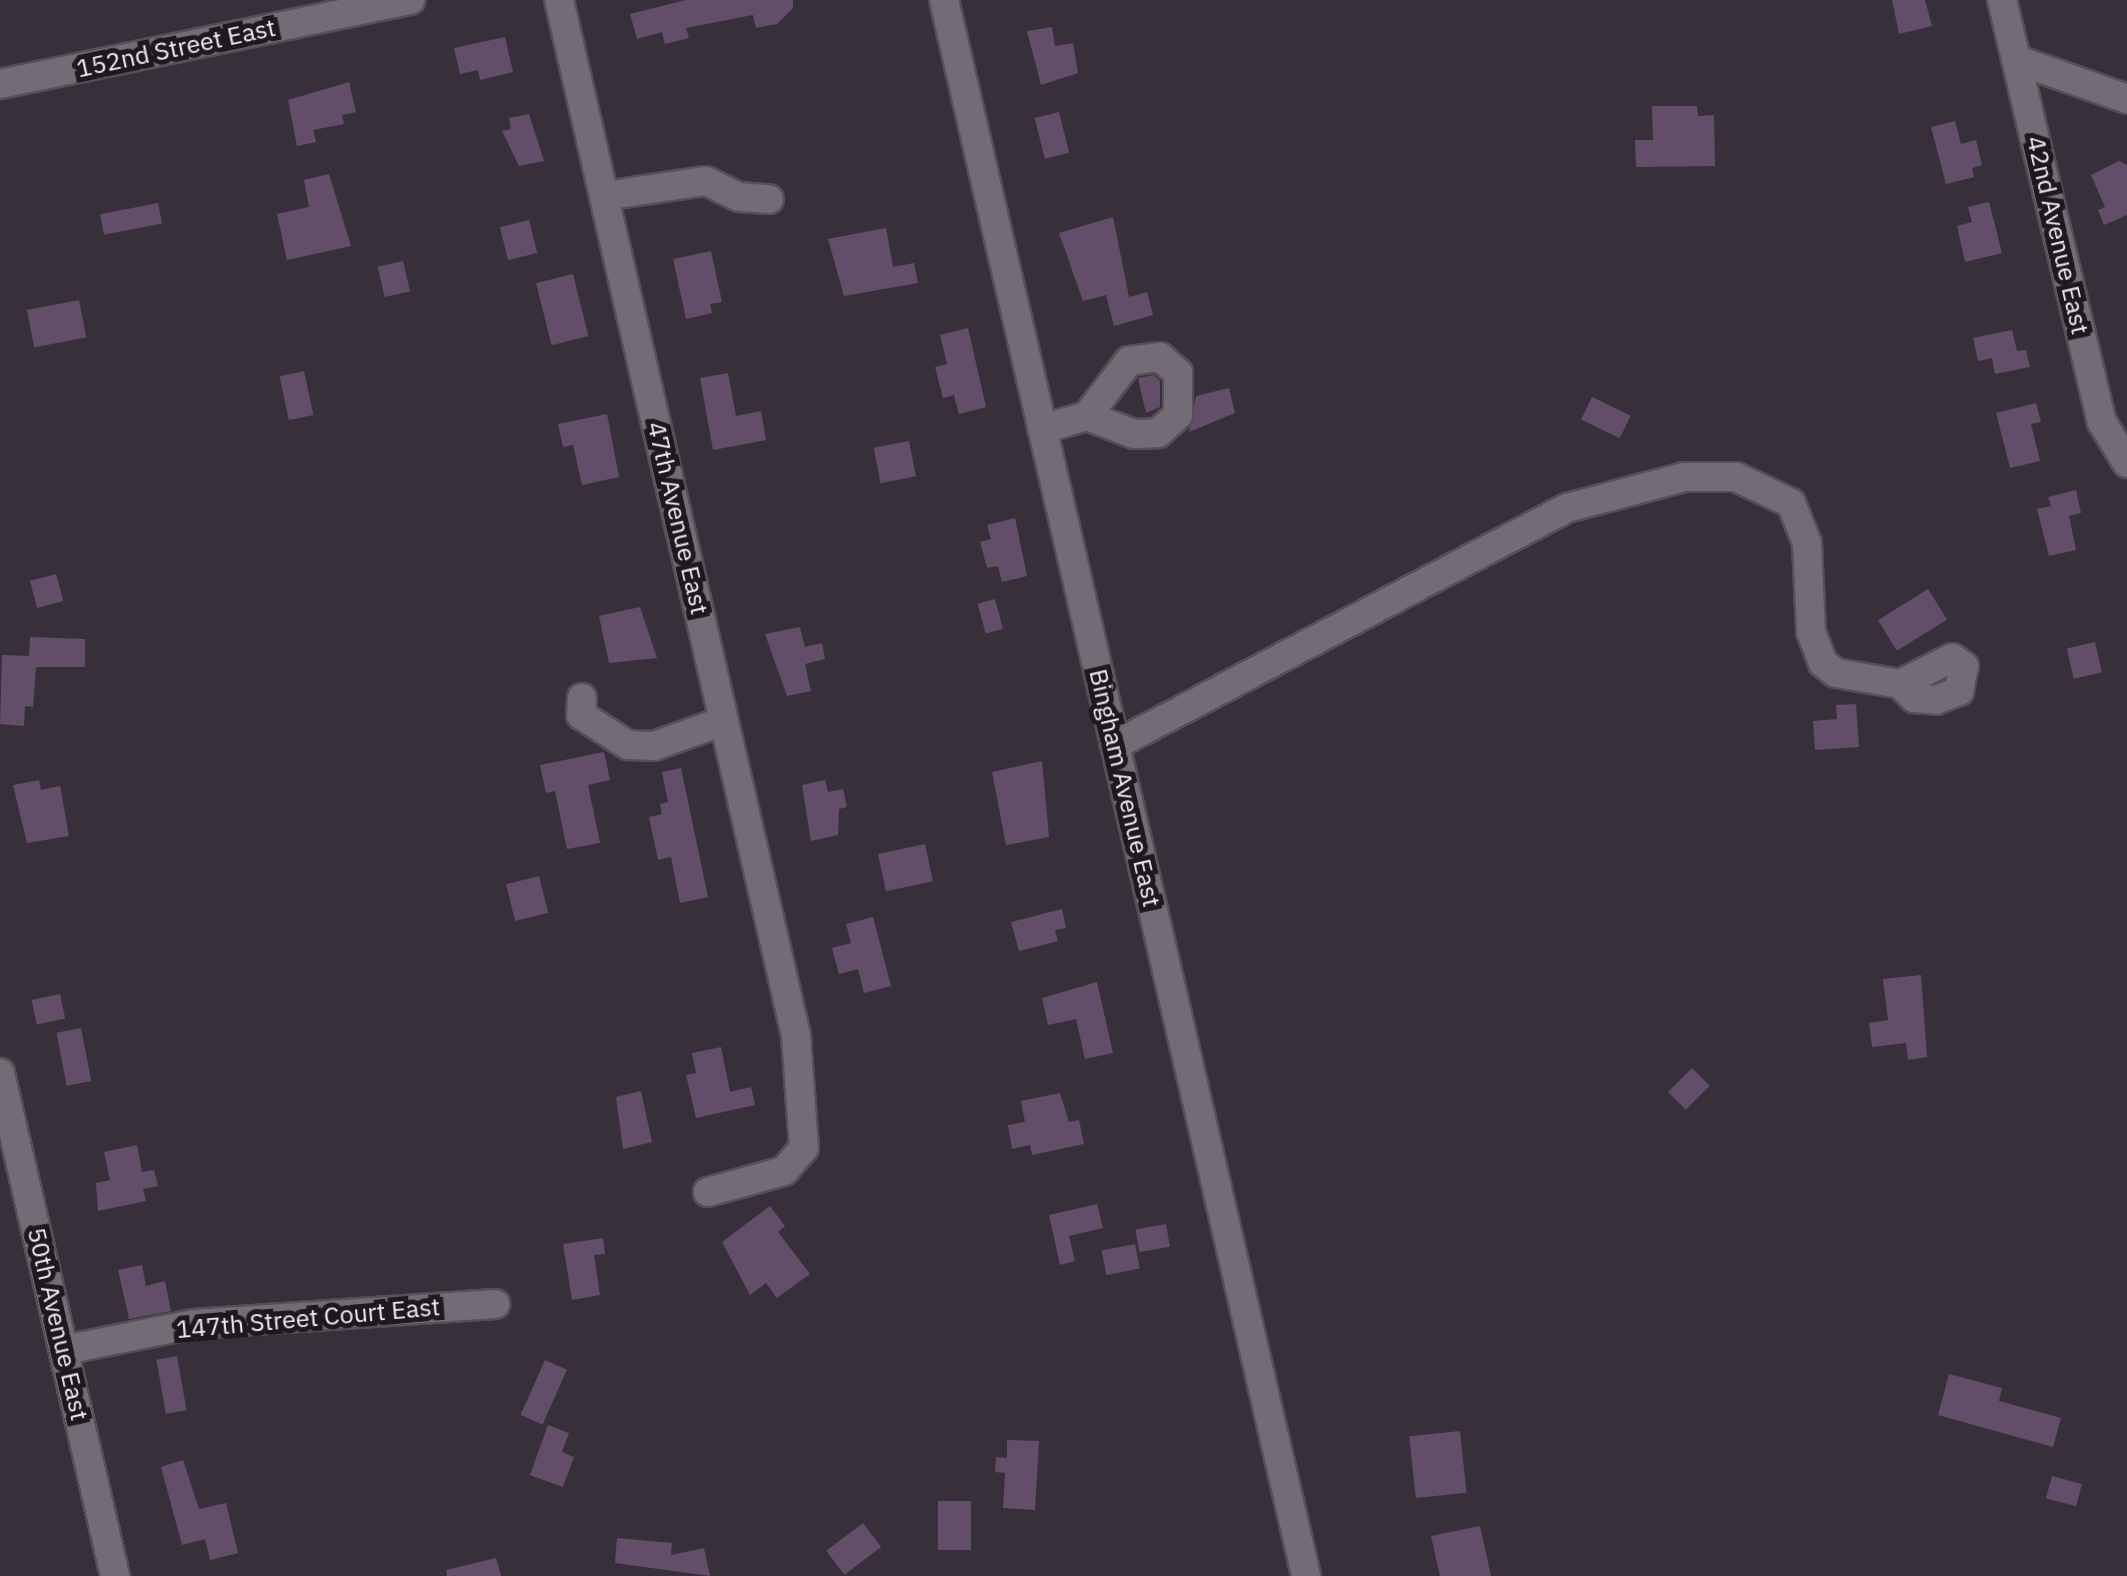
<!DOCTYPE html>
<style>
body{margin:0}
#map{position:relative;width:2127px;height:1576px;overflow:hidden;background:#37303a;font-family:"IBM Plex Sans",sans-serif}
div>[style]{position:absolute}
.building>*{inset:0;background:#634e6a;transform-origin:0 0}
.roads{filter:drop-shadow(2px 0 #554f57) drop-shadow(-2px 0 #554f57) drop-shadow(0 2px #554f57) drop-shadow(0 -2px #554f57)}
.minor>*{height:28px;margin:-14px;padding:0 14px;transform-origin:14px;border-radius:14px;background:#736b75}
span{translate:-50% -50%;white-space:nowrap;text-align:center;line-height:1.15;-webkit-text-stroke:10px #1d191e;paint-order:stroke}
.street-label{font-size:25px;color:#f1ecf2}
</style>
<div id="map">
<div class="building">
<i style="clip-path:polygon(686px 0,793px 0,793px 8px,777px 24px,756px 28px,753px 15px,686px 28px,689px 38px,665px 44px,662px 32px,637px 39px,630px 14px)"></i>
<i style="clip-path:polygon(1892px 0,1925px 0,1932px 26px,1899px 34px)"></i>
<i style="clip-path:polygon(1052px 27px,1055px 46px,1073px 43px,1078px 73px,1041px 85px,1027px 31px)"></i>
<i style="clip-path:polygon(505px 37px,513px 72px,480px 80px,478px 70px,460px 74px,454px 48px)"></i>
<i style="clip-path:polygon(349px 82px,356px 112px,342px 115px,344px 124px,313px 130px,316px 142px,297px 146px,288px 100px)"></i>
<i style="clip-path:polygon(1652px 106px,1697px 106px,1698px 116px,1714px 115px,1715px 166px,1636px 167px,1635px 140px,1653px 140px)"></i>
<i style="left:1059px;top:112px;width:42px;height:25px;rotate:76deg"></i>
<i style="clip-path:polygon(529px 114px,544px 161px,519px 166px,502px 131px,511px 129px,509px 118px)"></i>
<i style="clip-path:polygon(1955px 121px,1961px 144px,1976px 140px,1982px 165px,1972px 168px,1974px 177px,1946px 184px,1931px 127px)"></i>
<i style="clip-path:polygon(2119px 161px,2127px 165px,2127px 215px,2104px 225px,2098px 210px,2105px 207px,2091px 175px)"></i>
<i style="clip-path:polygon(329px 174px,351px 246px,287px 260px,277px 214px,309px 207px,304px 180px)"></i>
<i style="clip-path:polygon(1989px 202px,2002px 253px,1965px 262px,1957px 226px,1972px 222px,1968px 207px)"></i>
<i style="left:158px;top:203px;width:21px;height:59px;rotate:79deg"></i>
<i style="clip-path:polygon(1113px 217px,1129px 297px,1147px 292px,1153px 315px,1114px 326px,1106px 295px,1083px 301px,1059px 233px)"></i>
<i style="left:529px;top:220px;width:34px;height:30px;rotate:76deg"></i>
<i style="clip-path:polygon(886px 228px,893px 267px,914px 263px,918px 283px,844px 296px,828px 239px)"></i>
<i style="clip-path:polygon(711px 251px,722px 302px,710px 304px,712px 313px,686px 319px,673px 259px)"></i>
<i style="left:403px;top:261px;width:31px;height:26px;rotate:77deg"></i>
<i style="left:573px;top:274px;width:64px;height:38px;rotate:76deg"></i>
<i style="left:79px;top:300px;width:38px;height:53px;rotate:79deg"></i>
<i style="clip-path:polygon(968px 328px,986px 407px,959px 414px,954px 395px,943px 398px,935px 367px,947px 364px,940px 335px)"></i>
<i style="clip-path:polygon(2012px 330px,2017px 351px,2026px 350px,2030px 367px,1995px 374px,1992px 358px,1978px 361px,1973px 338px)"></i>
<i style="left:304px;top:371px;width:45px;height:25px;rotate:78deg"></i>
<i style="clip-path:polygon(728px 373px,736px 416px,761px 411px,766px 440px,713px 450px,700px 378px)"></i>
<i style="clip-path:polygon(1154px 375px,1160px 381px,1160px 407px,1146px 413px,1138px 378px)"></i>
<i style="clip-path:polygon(1229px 388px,1235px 413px,1189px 432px,1196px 396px)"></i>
<i style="left:1592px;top:397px;width:43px;height:25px;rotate:26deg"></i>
<i style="clip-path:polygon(2036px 403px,2041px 422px,2031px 424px,2040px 461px,2010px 468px,1996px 413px)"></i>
<i style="clip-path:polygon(607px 414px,619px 477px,582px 485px,573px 445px,563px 447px,558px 424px)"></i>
<i style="left:909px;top:441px;width:36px;height:36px;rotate:79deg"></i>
<i style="clip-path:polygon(2076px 490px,2081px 513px,2069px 516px,2076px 550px,2049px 556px,2037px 509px,2051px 506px,2048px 497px)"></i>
<i style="clip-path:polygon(1015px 518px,1027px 576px,1002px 582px,998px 566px,987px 568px,980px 542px,991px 539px,987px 525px)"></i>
<i style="left:56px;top:574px;width:28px;height:27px;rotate:75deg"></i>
<i style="left:1928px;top:589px;width:36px;height:59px;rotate:58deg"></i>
<i style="left:995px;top:599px;width:31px;height:18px;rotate:75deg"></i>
<i style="clip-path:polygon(640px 607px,657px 658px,609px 663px,599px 616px)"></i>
<i style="clip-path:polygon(800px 627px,805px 647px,822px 643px,825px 659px,805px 664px,811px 691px,787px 696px,765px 634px)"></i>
<i style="clip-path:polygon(30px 637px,85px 639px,85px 667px,36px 667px,33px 707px,25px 706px,24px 726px,0 724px,2px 655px,29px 656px)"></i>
<i style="left:2095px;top:642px;width:31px;height:29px;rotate:77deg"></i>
<i style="clip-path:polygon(1856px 704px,1859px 747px,1815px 750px,1813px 721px,1837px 719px,1836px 705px)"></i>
<i style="clip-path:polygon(604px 752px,610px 780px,588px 785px,600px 843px,567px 849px,555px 791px,546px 793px,540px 765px)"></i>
<i style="clip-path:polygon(1042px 761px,1049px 837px,1006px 845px,992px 772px)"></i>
<i style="clip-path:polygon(681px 768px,708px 897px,680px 903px,671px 857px,658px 860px,649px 817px,662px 814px,660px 804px,668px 802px,662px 772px)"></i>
<i style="clip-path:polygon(39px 780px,41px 790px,60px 786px,69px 836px,27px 843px,13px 785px)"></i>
<i style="clip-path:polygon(825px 780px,828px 792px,843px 789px,847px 807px,839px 809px,838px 835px,811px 841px,802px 785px)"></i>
<i style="left:925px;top:844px;width:38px;height:48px;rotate:78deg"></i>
<i style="left:539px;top:876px;width:38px;height:34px;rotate:76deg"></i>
<i style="clip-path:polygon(1062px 909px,1066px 928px,1055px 930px,1058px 941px,1019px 951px,1011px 922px)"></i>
<i style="clip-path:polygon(873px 917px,891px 986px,864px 993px,858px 969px,839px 974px,832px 948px,851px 943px,846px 924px)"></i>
<i style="clip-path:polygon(1921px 975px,1927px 1057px,1908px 1060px,1906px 1043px,1872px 1047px,1869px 1023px,1888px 1020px,1883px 979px)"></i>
<i style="clip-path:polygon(1097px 982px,1113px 1053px,1085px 1059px,1076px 1019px,1048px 1025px,1042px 998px)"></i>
<i style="left:60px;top:994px;width:25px;height:29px;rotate:78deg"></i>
<i style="left:81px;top:1028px;width:54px;height:25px;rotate:79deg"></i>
<i style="clip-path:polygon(721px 1047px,730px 1092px,751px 1087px,755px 1105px,696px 1118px,686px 1075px,696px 1073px,692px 1053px)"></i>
<i style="left:1692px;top:1068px;width:25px;height:34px;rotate:45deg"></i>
<i style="clip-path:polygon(641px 1091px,652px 1142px,623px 1149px,616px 1097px)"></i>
<i style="clip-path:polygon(1060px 1093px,1069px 1122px,1079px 1120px,1084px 1144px,1032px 1155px,1030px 1145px,1012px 1149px,1008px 1125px,1025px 1122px,1021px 1101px)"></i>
<i style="clip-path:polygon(137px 1145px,142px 1172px,154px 1170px,158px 1186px,143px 1189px,146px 1201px,98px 1211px,96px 1183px,110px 1180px,104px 1152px)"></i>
<i style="clip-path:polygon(1097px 1204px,1103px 1228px,1069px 1236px,1075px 1261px,1060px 1265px,1049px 1215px)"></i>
<i style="clip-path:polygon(770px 1206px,785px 1226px,778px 1232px,810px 1274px,777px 1298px,766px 1283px,750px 1295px,722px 1242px)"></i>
<i style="left:1166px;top:1224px;width:23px;height:31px;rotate:80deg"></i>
<i style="clip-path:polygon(603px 1238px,605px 1254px,594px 1255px,600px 1295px,572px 1300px,563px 1244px)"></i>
<i style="left:1135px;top:1244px;width:25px;height:34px;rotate:79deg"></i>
<i style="clip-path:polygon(142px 1265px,146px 1286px,165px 1281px,171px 1311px,129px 1319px,118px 1270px)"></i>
<i style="left:177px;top:1356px;width:55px;height:21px;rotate:80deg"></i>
<i style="left:545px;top:1360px;width:24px;height:60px;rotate:24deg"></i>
<i style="clip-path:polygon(1949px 1374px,2002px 1388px,1999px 1401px,2061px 1418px,2053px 1447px,1938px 1415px)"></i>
<i style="clip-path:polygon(548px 1425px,569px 1433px,562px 1452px,574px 1457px,563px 1487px,530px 1475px)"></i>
<i style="left:1460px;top:1431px;width:62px;height:51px;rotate:84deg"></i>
<i style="clip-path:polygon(1007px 1440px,1039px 1441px,1035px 1510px,1003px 1508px,1005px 1473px,995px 1472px,996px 1457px,1007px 1458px)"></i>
<i style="clip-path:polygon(183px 1460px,199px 1509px,226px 1503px,238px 1553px,210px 1560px,205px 1539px,182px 1545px,161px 1467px)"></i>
<i style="left:2052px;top:1476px;width:31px;height:23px;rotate:15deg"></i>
<i style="left:938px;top:1501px;width:33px;height:49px"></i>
<i style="left:863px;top:1523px;width:30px;height:46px;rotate:53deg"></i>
<i style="clip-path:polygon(1480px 1526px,1491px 1576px,1440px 1576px,1431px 1536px)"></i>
<i style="clip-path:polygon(617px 1538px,672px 1543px,671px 1555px,704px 1548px,710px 1576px,615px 1563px)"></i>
<i style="clip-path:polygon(496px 1558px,501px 1576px,447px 1576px,446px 1570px)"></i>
</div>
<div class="roads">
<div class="minor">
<i style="left:559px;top:0;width:1063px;rotate:77.11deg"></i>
<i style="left:796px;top:1036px;width:112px;rotate:85.9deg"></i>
<i style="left:804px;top:1148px;width:30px;rotate:131deg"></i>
<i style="left:784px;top:1171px;width:79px;rotate:164.6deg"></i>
<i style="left:944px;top:0;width:1617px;rotate:77.06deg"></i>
<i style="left:2002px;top:0;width:434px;rotate:76.7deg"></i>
<i style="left:2102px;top:422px;width:48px;rotate:58.6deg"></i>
<i style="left:2017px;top:60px;width:117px;rotate:19.5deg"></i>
<i style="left:0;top:84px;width:419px;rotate:-11.6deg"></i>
<i style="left:604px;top:196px;width:103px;rotate:-8.4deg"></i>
<i style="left:706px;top:181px;width:37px;rotate:26deg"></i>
<i style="left:739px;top:197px;width:30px;rotate:4deg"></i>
<i style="left:1042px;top:429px;width:47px;rotate:-16.1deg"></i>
<i style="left:1087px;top:416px;width:50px;rotate:21deg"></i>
<i style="left:1134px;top:434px;width:24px;rotate:-2deg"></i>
<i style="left:1158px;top:433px;width:27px;rotate:-42deg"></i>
<i style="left:1178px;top:415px;width:42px;rotate:-90deg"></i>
<i style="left:1178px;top:373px;width:24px;rotate:-138deg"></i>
<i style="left:1160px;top:357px;width:31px;rotate:173deg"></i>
<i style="left:1129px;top:361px;width:69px;rotate:127.4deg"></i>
<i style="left:582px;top:698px;width:17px;rotate:93deg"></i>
<i style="left:581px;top:715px;width:56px;rotate:32.6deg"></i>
<i style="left:628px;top:745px;width:26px;rotate:2deg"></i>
<i style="left:654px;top:746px;width:74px;rotate:-19.7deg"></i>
<i style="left:1115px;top:745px;width:510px;rotate:-27.67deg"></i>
<i style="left:1567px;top:508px;width:121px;rotate:-14.8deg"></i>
<i style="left:1684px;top:477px;width:52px"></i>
<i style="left:1736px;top:477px;width:61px;rotate:25.3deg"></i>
<i style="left:1791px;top:503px;width:43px;rotate:68.2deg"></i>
<i style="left:1807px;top:543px;width:89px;rotate:87.4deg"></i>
<i style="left:1811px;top:632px;width:33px;rotate:69deg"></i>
<i style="left:1823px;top:663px;width:16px;rotate:38deg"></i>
<i style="left:1836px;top:673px;width:65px;rotate:9.8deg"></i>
<i style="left:1900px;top:684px;width:20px;rotate:45deg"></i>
<i style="left:1914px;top:698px;width:22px;rotate:5deg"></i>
<i style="left:1936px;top:700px;width:25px;rotate:-21deg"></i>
<i style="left:1959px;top:691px;width:25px;rotate:-79deg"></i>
<i style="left:1964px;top:666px;width:14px;rotate:-146deg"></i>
<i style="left:1952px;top:658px;width:58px;rotate:153.4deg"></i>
<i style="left:0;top:1073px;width:516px;rotate:77.12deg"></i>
<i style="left:64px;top:1350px;width:132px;rotate:-11.4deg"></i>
<i style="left:193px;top:1324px;width:303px;rotate:-3.8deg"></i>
</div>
</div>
<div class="street-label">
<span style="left:176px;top:48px;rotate:-12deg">152nd Street East</span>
<span style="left:2058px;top:235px;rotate:77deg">42nd Avenue East</span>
<span style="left:678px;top:518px;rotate:77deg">47th Avenue East</span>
<span style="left:1125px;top:788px;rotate:77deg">Bingham Avenue East</span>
<span style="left:308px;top:1318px;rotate:-5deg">147th Street Court East</span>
<span style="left:58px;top:1324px;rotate:77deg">50th Avenue East</span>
</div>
</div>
